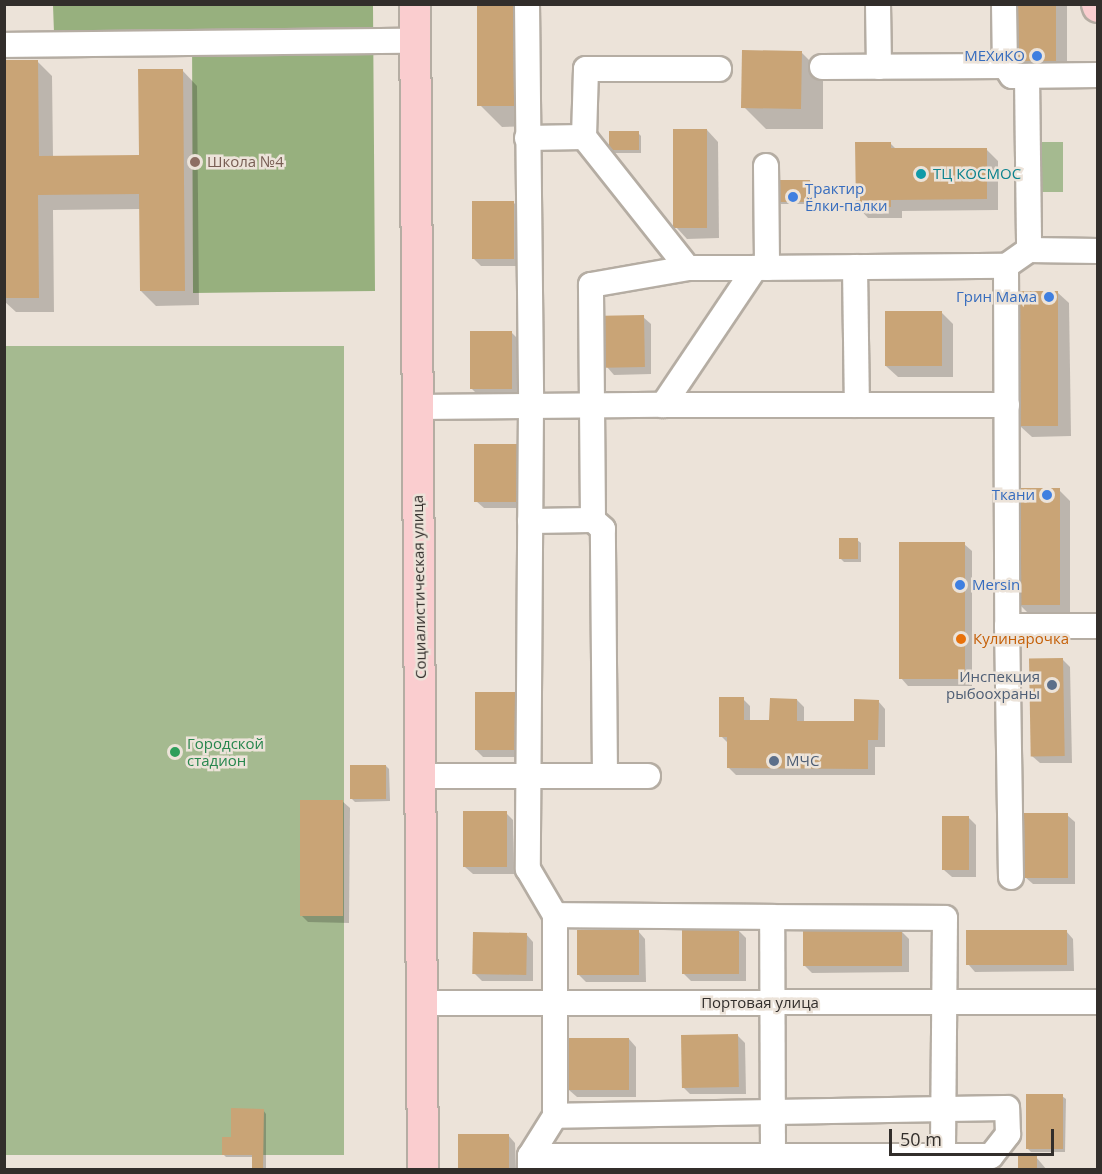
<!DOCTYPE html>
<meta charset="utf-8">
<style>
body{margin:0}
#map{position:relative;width:1102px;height:1174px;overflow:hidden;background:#ece3d9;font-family:"Open Sans",sans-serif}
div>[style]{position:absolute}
.green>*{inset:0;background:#a5ba90;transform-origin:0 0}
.forest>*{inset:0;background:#97b07e}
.shadow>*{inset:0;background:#0003}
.building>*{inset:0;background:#c9a476;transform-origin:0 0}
.roads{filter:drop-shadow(2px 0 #b5ada3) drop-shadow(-2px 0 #b5ada3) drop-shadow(0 2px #b5ada3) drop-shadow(0 -2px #b5ada3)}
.minor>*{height:24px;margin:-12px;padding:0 12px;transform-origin:12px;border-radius:12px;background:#fff}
.major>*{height:30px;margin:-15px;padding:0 15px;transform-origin:15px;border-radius:15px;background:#facdcf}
.dots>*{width:16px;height:16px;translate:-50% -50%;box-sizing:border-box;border:3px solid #ece3d9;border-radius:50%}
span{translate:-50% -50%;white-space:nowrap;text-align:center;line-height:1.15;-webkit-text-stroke:5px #ece3d9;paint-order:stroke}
.shop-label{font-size:15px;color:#366cbe}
.right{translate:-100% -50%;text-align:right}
.left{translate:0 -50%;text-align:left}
.education-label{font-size:15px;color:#785e54}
.culture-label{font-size:15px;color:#0d838f}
.street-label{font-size:15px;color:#322e2b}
.food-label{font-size:15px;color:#c56008}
.service-label{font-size:15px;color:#4e5e75}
.leisure-label{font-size:15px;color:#27864d}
.frame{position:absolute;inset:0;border:6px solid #322e2b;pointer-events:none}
.scale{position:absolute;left:889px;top:1129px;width:165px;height:27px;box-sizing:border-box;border:3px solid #322e2b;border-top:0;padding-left:8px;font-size:18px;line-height:21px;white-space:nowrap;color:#322e2b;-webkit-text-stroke:4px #ece3d9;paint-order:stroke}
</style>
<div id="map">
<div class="green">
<i style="left:1063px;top:142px;width:50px;height:22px;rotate:90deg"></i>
<i style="left:5px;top:346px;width:339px;height:809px"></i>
</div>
<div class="forest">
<i style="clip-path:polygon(53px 5px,373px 5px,375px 291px,193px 293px,192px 32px,54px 33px)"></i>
</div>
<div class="shadow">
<i style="clip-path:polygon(479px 4px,538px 4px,539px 126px,502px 127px,480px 105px)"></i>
<i style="clip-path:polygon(1017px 4px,1067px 4px,1067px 71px,1028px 71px,1017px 60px)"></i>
<i style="clip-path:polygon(801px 52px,823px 74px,823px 129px,766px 129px,744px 107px)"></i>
<i style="clip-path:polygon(37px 61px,52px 76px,53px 157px,140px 157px,182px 70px,197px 86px,199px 305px,156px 306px,141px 291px,140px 209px,53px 210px,54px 312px,16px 312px,4px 301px,4px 62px)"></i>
<i style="clip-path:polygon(707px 130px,718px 142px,719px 238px,687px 239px,676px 227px)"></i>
<i style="clip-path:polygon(638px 133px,641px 136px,641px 153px,614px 153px,611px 149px)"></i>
<i style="clip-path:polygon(890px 143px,897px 150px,986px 149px,998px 161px,998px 210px,902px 211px,902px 218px,868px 218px,857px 206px)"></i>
<i style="clip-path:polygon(810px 181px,813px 184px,813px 204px,781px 204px,778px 201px)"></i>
<i style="clip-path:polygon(513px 202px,521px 210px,521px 266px,481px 266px,474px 259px)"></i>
<i style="clip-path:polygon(1057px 292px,1069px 303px,1071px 436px,1032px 437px,1020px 426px)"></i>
<i style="clip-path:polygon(941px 312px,953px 324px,953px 377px,898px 377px,886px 366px)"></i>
<i style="clip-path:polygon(643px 317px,651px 324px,651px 374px,614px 375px,607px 367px)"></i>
<i style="clip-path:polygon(512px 333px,519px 340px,519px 396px,479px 396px,472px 389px)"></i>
<i style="clip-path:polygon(516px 445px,523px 452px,524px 508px,484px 508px,476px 501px)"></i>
<i style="clip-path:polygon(1059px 490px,1070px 501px,1070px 616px,1031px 616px,1020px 605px)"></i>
<i style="clip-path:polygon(857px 540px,861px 543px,861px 562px,844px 562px,841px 559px)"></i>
<i style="clip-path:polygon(964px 544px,972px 551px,972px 686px,908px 686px,901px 678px)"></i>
<i style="clip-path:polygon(1063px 660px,1070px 667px,1072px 763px,1040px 763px,1032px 756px)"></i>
<i style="clip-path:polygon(516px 694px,523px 701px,523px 757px,483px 757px,476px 750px)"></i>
<i style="clip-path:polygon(743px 699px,750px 706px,750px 721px,771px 721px,797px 700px,804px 707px,804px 722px,855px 723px,878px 701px,885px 709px,885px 747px,875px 747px,875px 775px,736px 775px,728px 767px,729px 744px,721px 736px)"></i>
<i style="clip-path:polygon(386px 766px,389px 769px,390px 801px,355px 802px,351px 798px)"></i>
<i style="clip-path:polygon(342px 801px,350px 808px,349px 923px,308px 922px,301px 915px)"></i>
<i style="clip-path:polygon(506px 813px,513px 820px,514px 874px,473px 874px,465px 867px)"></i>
<i style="clip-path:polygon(1067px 815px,1075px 822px,1075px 884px,1033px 884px,1025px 877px)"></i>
<i style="clip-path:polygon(968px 817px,976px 825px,976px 877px,952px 877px,944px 870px)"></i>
<i style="clip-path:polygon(738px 930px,746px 938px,746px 981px,691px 981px,683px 973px)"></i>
<i style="clip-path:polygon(638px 931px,645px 939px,646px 982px,586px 982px,579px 975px)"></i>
<i style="clip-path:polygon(901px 931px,909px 939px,909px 972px,812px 973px,804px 965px)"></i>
<i style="clip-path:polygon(1066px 931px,1073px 939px,1074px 971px,975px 972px,968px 964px)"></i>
<i style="clip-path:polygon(526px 934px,533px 942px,533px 981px,482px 981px,475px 974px)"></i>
<i style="clip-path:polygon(738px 1036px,745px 1043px,746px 1094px,690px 1094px,683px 1087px)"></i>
<i style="clip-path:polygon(629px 1039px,636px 1047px,636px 1097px,577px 1097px,569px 1090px)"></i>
<i style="clip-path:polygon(1062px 1096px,1066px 1099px,1065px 1152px,1031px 1152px,1027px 1148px)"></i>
<i style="clip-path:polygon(263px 1110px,266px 1114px,266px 1170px,253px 1170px,253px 1157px,226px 1157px,223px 1154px,232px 1138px)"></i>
<i style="clip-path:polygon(508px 1135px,515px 1143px,516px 1170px,459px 1170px)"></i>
<i style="clip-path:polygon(1036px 1157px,1047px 1170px,1019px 1170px)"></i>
</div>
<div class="building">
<i style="left:1015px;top:4px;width:41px;height:57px"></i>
<i style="left:477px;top:5px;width:40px;height:101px"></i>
<i style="left:742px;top:50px;width:60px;height:58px;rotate:1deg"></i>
<i style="clip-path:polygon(4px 60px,38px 60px,39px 156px,139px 155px,138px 69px,183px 69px,185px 291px,140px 291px,139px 194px,38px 195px,39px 298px,4px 298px)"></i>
<i style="left:673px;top:129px;width:34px;height:99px"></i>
<i style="left:639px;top:131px;width:19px;height:30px;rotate:90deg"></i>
<i style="clip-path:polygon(855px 142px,891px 142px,891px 148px,987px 148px,987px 199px,891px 200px,891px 207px,856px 207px)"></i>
<i style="left:776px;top:180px;width:34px;height:22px"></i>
<i style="left:472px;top:201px;width:42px;height:58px"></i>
<i style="left:1017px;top:291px;width:41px;height:135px"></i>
<i style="left:885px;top:311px;width:57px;height:55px"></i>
<i style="left:644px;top:315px;width:52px;height:40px;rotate:89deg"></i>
<i style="left:470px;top:331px;width:42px;height:58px"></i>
<i style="left:474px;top:444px;width:43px;height:58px"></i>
<i style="left:1018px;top:488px;width:42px;height:117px"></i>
<i style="left:839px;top:538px;width:19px;height:21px"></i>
<i style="left:899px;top:542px;width:66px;height:137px"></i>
<i style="left:1063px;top:658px;width:98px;height:34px;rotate:89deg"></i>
<i style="left:475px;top:692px;width:42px;height:58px"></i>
<i style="clip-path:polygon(719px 697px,744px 697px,744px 720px,769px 720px,770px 698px,797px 699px,797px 721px,854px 721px,854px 699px,879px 700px,878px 740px,868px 740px,868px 769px,727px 768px,727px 737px,719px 737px)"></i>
<i style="left:350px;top:765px;width:36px;height:34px"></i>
<i style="left:300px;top:800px;width:43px;height:116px"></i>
<i style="left:463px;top:811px;width:44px;height:56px"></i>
<i style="left:1024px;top:813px;width:44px;height:65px"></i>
<i style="left:942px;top:816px;width:27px;height:54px"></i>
<i style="left:682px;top:929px;width:57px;height:45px"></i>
<i style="left:577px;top:930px;width:62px;height:45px"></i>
<i style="left:803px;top:930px;width:99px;height:36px"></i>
<i style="left:966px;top:930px;width:101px;height:35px"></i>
<i style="left:473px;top:932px;width:54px;height:42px;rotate:1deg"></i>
<i style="left:738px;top:1034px;width:53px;height:57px;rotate:89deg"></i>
<i style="left:567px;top:1038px;width:62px;height:52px"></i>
<i style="left:1026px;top:1094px;width:37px;height:55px"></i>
<i style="clip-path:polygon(231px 1108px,264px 1109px,263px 1170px,252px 1170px,252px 1155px,222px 1155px,222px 1137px,231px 1137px)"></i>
<i style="left:458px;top:1134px;width:51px;height:36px"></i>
<i style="left:1018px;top:1156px;width:19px;height:14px"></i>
</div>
<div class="roads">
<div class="minor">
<i style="left:527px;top:4px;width:402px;rotate:89.4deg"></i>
<i style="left:531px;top:406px;width:463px;rotate:90.4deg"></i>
<i style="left:528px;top:869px;width:53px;rotate:59.6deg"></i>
<i style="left:555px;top:915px;width:201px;rotate:90deg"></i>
<i style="left:555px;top:1116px;width:47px;rotate:122deg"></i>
<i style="left:530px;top:1156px;width:14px;rotate:90deg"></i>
<i style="left:878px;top:4px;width:63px;rotate:89.1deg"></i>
<i style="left:1004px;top:4px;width:62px;rotate:89.1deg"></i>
<i style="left:4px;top:45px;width:411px;rotate:-0.6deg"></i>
<i style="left:822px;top:67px;width:183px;rotate:-0.3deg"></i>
<i style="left:1005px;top:66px;width:12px;rotate:55deg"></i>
<i style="left:1012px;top:76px;width:86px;rotate:-0.7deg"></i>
<i style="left:1027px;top:76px;width:174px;rotate:89.3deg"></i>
<i style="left:584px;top:137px;width:68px;rotate:-88.3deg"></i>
<i style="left:586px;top:69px;width:133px"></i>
<i style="left:527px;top:138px;width:57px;rotate:-1deg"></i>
<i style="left:584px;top:137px;width:167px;rotate:51.6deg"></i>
<i style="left:766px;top:166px;width:102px;rotate:89.4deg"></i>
<i style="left:1006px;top:266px;width:360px;rotate:89.8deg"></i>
<i style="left:855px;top:267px;width:138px;rotate:89.2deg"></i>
<i style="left:663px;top:405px;width:344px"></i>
<i style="left:417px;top:407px;width:246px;rotate:-0.5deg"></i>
<i style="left:663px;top:405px;width:165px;rotate:-56.1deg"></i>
<i style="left:755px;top:268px;width:251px;rotate:-0.5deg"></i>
<i style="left:1006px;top:266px;width:28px;rotate:-35deg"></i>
<i style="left:1029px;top:250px;width:69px;rotate:0.8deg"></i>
<i style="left:530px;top:521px;width:63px;rotate:-0.9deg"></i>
<i style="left:421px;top:776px;width:184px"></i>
<i style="left:605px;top:776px;width:247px;rotate:-90.5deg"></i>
<i style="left:603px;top:529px;width:13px;rotate:-138deg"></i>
<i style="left:593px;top:520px;width:235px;rotate:-90.5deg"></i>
<i style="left:591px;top:285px;width:98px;rotate:-9.9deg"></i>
<i style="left:688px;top:268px;width:67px"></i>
<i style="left:605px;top:776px;width:43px"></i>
<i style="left:1011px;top:877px;width:251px;rotate:-90.9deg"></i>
<i style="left:1007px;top:626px;width:91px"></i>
<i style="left:555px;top:915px;width:217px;rotate:0.5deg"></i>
<i style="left:422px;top:1003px;width:676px;rotate:-0.08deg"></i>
<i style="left:530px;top:1156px;width:461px"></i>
<i style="left:991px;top:1156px;width:28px;rotate:-52deg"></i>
<i style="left:1008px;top:1134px;width:26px;rotate:-92deg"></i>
<i style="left:1007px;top:1108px;width:452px;rotate:179deg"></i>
<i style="left:773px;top:1156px;width:239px;rotate:-90.2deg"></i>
<i style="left:772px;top:917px;width:173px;rotate:0.3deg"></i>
<i style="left:945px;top:918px;width:238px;rotate:90.5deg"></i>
</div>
<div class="major">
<i style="left:415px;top:4px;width:1166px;rotate:89.61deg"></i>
<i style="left:1097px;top:4px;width:3px;rotate:72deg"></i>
</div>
</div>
<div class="dots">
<i style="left:1037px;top:56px;background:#3f7fe0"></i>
<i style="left:195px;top:162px;background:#8d6e63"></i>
<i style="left:921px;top:174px;background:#0f9aa8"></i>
<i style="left:793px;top:197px;background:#3f7fe0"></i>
<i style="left:1049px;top:297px;background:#3f7fe0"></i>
<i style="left:1047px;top:495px;background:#3f7fe0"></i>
<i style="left:960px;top:585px;background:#3f7fe0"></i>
<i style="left:961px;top:639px;background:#e8710a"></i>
<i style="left:1052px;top:685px;background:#5c6f8a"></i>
<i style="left:175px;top:752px;background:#2e9e5b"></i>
<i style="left:774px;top:761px;background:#5c6f8a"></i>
</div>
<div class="shop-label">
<span class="right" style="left:1025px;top:56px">МЕХиКО</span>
<span class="left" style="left:805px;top:197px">Трактир<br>Ёлки-палки</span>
<span class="right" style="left:1037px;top:297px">Грин Мама</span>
<span class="right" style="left:1035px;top:495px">Ткани</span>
<span class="left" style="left:972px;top:585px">Mersin</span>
</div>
<div class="education-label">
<span class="left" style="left:207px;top:162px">Школа №4</span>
</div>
<div class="culture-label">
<span class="left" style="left:933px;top:174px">ТЦ КОСМОС</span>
</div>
<div class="street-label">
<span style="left:419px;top:587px;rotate:-91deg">Социалистическая улица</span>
<span style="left:760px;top:1003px">Портовая улица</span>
</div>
<div class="food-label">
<span class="left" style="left:973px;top:639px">Кулинарочка</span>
</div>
<div class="service-label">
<span class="right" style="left:1040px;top:685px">Инспекция<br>рыбоохраны</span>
<span class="left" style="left:786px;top:761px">МЧС</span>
</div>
<div class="leisure-label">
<span class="left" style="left:187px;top:752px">Городской<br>стадион</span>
</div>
<div class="frame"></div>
<div class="scale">50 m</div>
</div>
